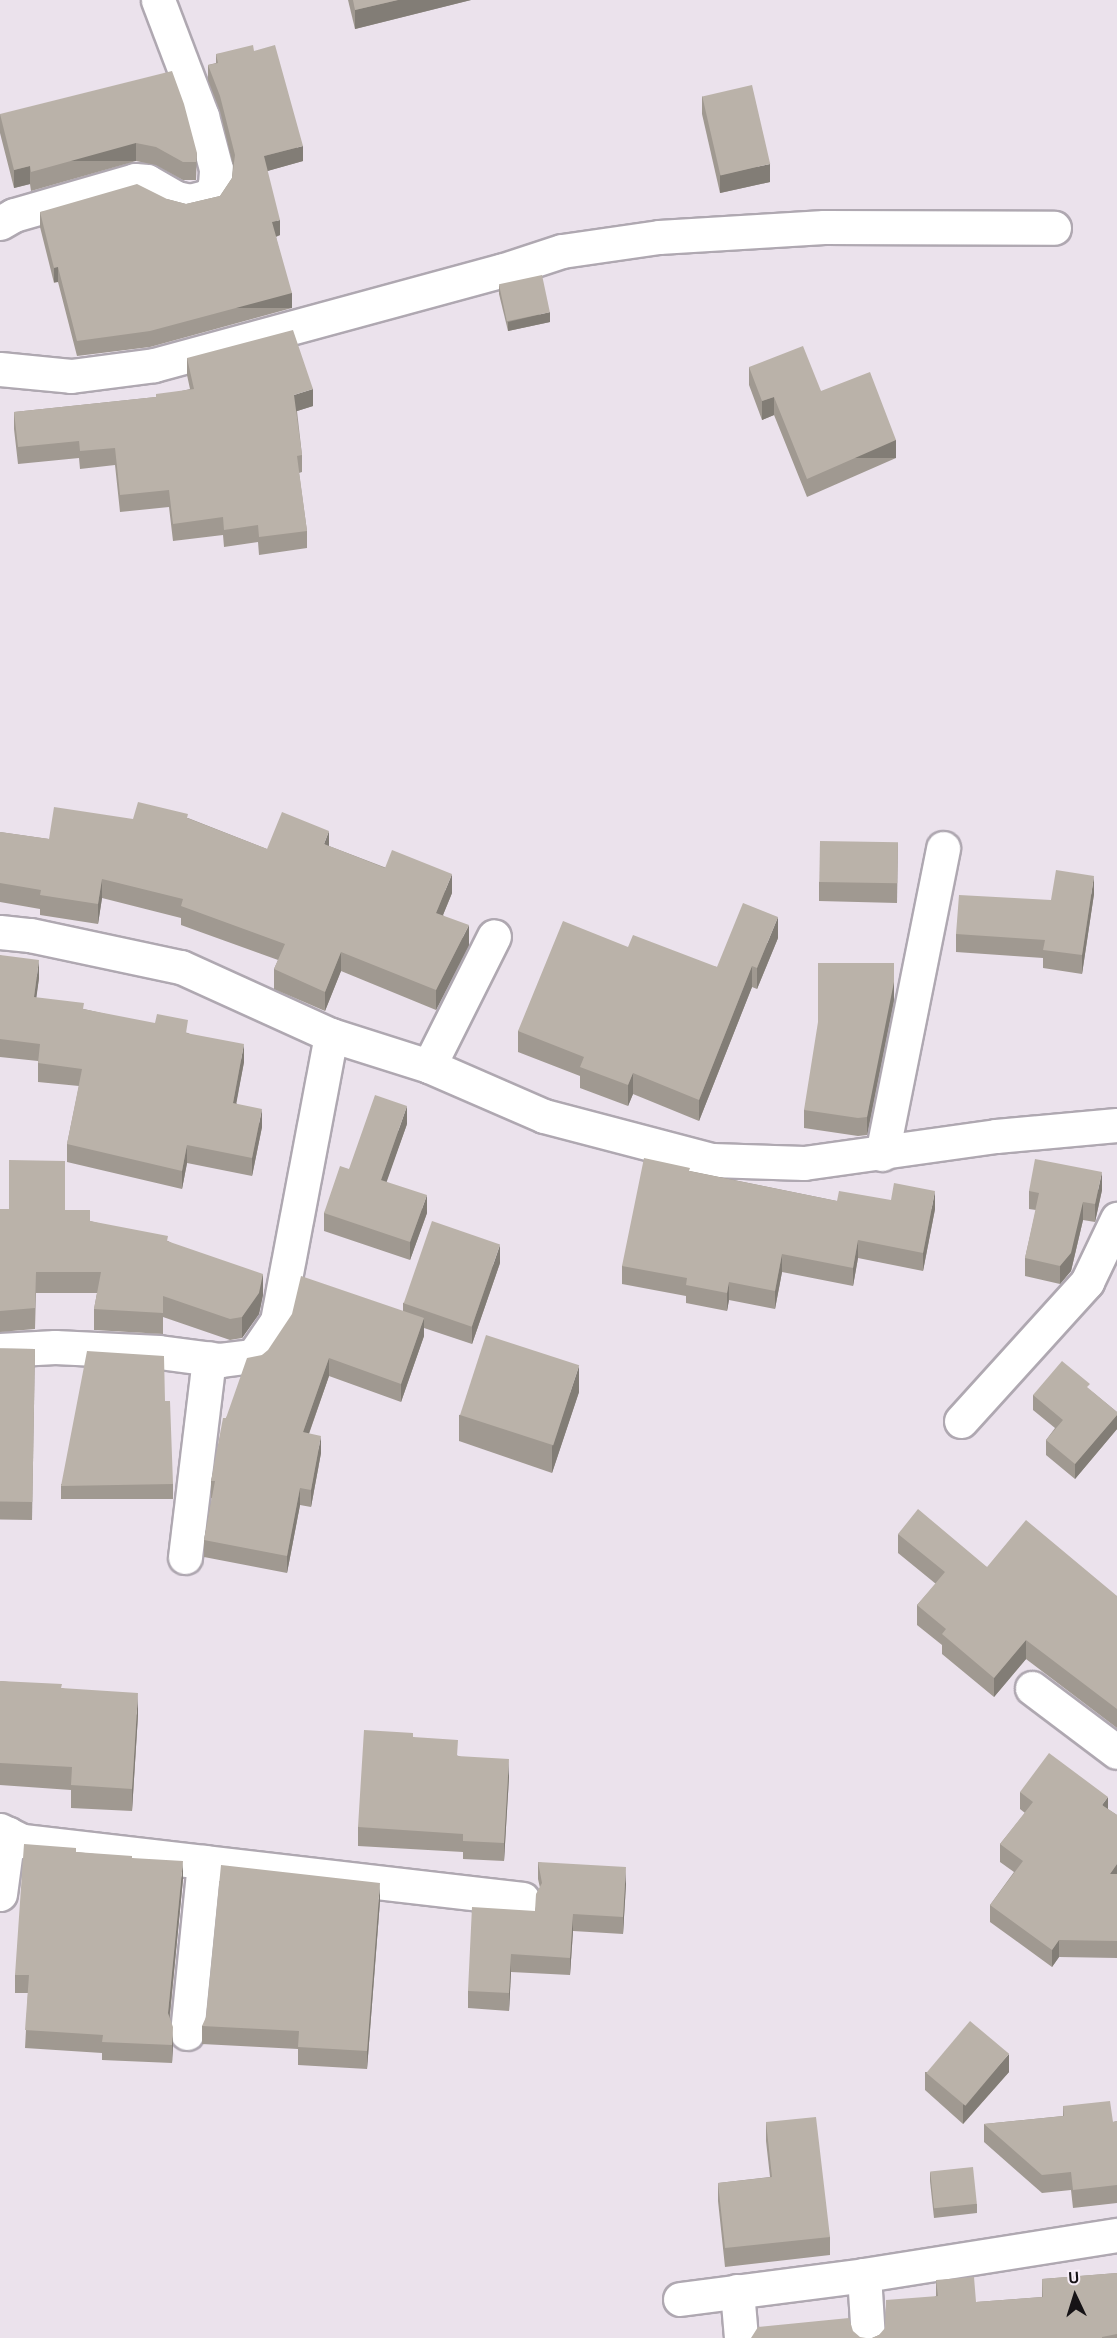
<!DOCTYPE html>
<style>
body{margin:0}
#map{position:relative;width:1117px;height:2338px;overflow:hidden;background:#ebe2ec;font-family:"Space Grotesk",sans-serif}
div>[style]{position:absolute}
.roads{filter:drop-shadow(2px 0 #afa8b1) drop-shadow(-2px 0 #afa8b1) drop-shadow(0 2px #afa8b1) drop-shadow(0 -2px #afa8b1)}
.minor>*{height:33px;margin:-16.5px;padding:0 16.5px;transform-origin:16.5px;border-radius:16.5px;background:#fff}
.wall>*{inset:0;background:#a09991;transform-origin:0 0}
.shaded-wall>*{inset:0;background:#827d76;transform-origin:0 0}
.building>*{inset:0;background:#bab2a9;transform-origin:0 0}
span{translate:-50% -50%;white-space:nowrap;text-align:center;line-height:1.15;-webkit-text-stroke:6px #f8eff9;paint-order:stroke}
.north{position:absolute;left:1045px;top:2266px;width:60px;height:60px;-webkit-text-stroke:4px #f8eff9;paint-order:stroke;rotate:356deg;font-size:16px;font-weight:700;line-height:24px;text-align:center;color:#161316}
.north::after{content:'';display:block;margin:auto;width:21px;height:27px;background:#161316;clip-path:polygon(50% 0,100% 100%,50% 72%,0 100%)}
</style>
<div id="map">
<div class="roads">
<div class="minor">
<i style="left:0;top:223px;width:16px;rotate:-30deg"></i>
<i style="left:14px;top:215px;width:126px;rotate:-16.1deg"></i>
<i style="left:135px;top:180px;width:12px;rotate:5deg"></i>
<i style="left:147px;top:181px;width:34px;rotate:30deg"></i>
<i style="left:176px;top:198px;width:14px;rotate:12deg"></i>
<i style="left:190px;top:201px;width:20px;rotate:-15deg"></i>
<i style="left:209px;top:196px;width:13px;rotate:-61deg"></i>
<i style="left:215px;top:185px;width:16px;rotate:-86deg"></i>
<i style="left:216px;top:169px;width:55px;rotate:-104.8deg"></i>
<i style="left:202px;top:116px;width:124px;rotate:-110.8deg"></i>
<i style="left:0;top:369px;width:71px;rotate:5.6deg"></i>
<i style="left:71px;top:376px;width:84px;rotate:-7.5deg"></i>
<i style="left:154px;top:365px;width:360px;rotate:-15.2deg"></i>
<i style="left:501px;top:271px;width:64px;rotate:-18.2deg"></i>
<i style="left:562px;top:251px;width:98px;rotate:-8.2deg"></i>
<i style="left:659px;top:237px;width:165px;rotate:-3.5deg"></i>
<i style="left:824px;top:227px;width:230px;rotate:0.2deg"></i>
<i style="left:0;top:932px;width:30px;rotate:6deg"></i>
<i style="left:30px;top:935px;width:154px;rotate:12deg"></i>
<i style="left:181px;top:967px;width:165px;rotate:24.4deg"></i>
<i style="left:331px;top:1035px;width:103px;rotate:17.6deg"></i>
<i style="left:429px;top:1066px;width:125px;rotate:23.5deg"></i>
<i style="left:544px;top:1116px;width:174px;rotate:14.7deg"></i>
<i style="left:712px;top:1160px;width:92px;rotate:1.9deg"></i>
<i style="left:804px;top:1163px;width:194px;rotate:-8deg"></i>
<i style="left:996px;top:1136px;width:121px;rotate:-5.2deg"></i>
<i style="left:429px;top:1066px;width:145px;rotate:-63.4deg"></i>
<i style="left:882px;top:1154px;width:312px;rotate:-78.7deg"></i>
<i style="left:0;top:1350px;width:55px;rotate:-3.1deg"></i>
<i style="left:55px;top:1347px;width:104px;rotate:2.8deg"></i>
<i style="left:159px;top:1352px;width:62px;rotate:7.5deg"></i>
<i style="left:220px;top:1360px;width:33px;rotate:-7deg"></i>
<i style="left:253px;top:1356px;width:42px;rotate:-55.6deg"></i>
<i style="left:277px;top:1321px;width:291px;rotate:-79.3deg"></i>
<i style="left:961px;top:1421px;width:188px;rotate:-47.8deg"></i>
<i style="left:1087px;top:1282px;width:70px;rotate:-64.5deg"></i>
<i style="left:185px;top:1557px;width:200px;rotate:-83.1deg"></i>
<i style="left:1032px;top:1688px;width:106px;rotate:37deg"></i>
<i style="left:0;top:1830px;width:25px;rotate:26deg"></i>
<i style="left:23px;top:1841px;width:503px;rotate:6.62deg"></i>
<i style="left:0;top:1894px;width:61px;rotate:-82.4deg"></i>
<i style="left:187px;top:2033px;width:172px;rotate:-84.3deg"></i>
<i style="left:864px;top:2275px;width:63px;rotate:86.4deg"></i>
<i style="left:737px;top:2291px;width:47px;rotate:85.1deg"></i>
<i style="left:680px;top:2299px;width:186px;rotate:-7.4deg"></i>
<i style="left:864px;top:2275px;width:256px;rotate:-9deg"></i>
</div>
</div>
<div class="wall">
<i style="clip-path:polygon(348px 0,471px 0,355px 29px)"></i>
<i style="clip-path:polygon(254px 51px,303px 161px,267px 171px,280px 235px,276px 237px,292px 308px,150px 347px,77px 356px,58px 282px,54px 283px,40px 227px,40px 212px,167px 199px,186px 204px,220px 196px,232px 178px,233px 165px,220px 111px,208px 80px,208px 65px,216px 63px,216px 54px)"></i>
<i style="clip-path:polygon(702px 96px,770px 182px,720px 193px,702px 114px)"></i>
<i style="clip-path:polygon(0 114px,197px 153px,196px 180px,183px 180px,156px 165px,136px 161px,31px 191px,30px 184px,14px 188px,0 133px)"></i>
<i style="clip-path:polygon(499px 285px,550px 322px,508px 331px,499px 294px)"></i>
<i style="clip-path:polygon(187px 358px,313px 406px,297px 411px,302px 455px,302px 472px,299px 473px,307px 531px,307px 548px,259px 555px,258px 542px,224px 547px,223px 535px,173px 541px,169px 507px,120px 512px,115px 465px,80px 469px,79px 458px,18px 464px,14px 429px,14px 412px,156px 397px,190px 389px,187px 375px)"></i>
<i style="clip-path:polygon(749px 367px,821px 391px,896px 458px,807px 497px,774px 415px,762px 420px,749px 385px)"></i>
<i style="clip-path:polygon(188px 818px,267px 849px,329px 846px,452px 893px,443px 915px,469px 945px,436px 1010px,341px 971px,325px 1011px,274px 989px,274px 969px,278px 960px,181px 925px,181px 918px,102px 898px,98px 924px,40px 915px,40px 909px,0 902px,0 832px,49px 839px,133px 819px)"></i>
<i style="clip-path:polygon(898px 843px,897px 903px,819px 901px,819px 882px)"></i>
<i style="clip-path:polygon(1094px 894px,1082px 974px,1043px 968px,1043px 958px,956px 952px,956px 934px,1051px 900px)"></i>
<i style="clip-path:polygon(778px 938px,757px 989px,752px 987px,699px 1121px,633px 1094px,628px 1106px,580px 1088px,580px 1076px,518px 1052px,518px 1031px,628px 947px,717px 967px)"></i>
<i style="clip-path:polygon(0 955px,39px 978px,36px 998px,188px 1033px,244px 1062px,236px 1103px,262px 1127px,252px 1176px,187px 1163px,182px 1189px,67px 1162px,67px 1144px,79px 1086px,38px 1082px,38px 1061px,0 1057px)"></i>
<i style="clip-path:polygon(894px 1000px,867px 1135px,858px 1136px,804px 1128px,804px 1110px)"></i>
<i style="clip-path:polygon(407px 1124px,386px 1182px,427px 1213px,410px 1260px,324px 1231px,324px 1213px,349px 1169px)"></i>
<i style="clip-path:polygon(690px 1171px,837px 1201px,935px 1209px,923px 1271px,858px 1258px,853px 1286px,782px 1272px,775px 1309px,729px 1300px,727px 1311px,686px 1303px,686px 1296px,622px 1284px,622px 1266px)"></i>
<i style="clip-path:polygon(1102px 1190px,1095px 1222px,1083px 1220px,1071px 1271px,1060px 1284px,1025px 1276px,1025px 1258px,1036px 1210px,1029px 1209px,1029px 1191px)"></i>
<i style="clip-path:polygon(0 1209px,65px 1210px,90px 1221px,168px 1241px,263px 1295px,259px 1314px,242px 1338px,230px 1340px,163px 1317px,163px 1334px,94px 1330px,94px 1309px,97px 1293px,36px 1293px,35px 1329px,0 1332px)"></i>
<i style="clip-path:polygon(500px 1263px,472px 1344px,424px 1328px,424px 1336px,401px 1402px,329px 1376px,309px 1434px,321px 1453px,311px 1507px,300px 1505px,287px 1573px,204px 1557px,204px 1540px,212px 1498px,211px 1498px,211px 1481px,226px 1418px,262px 1355px,403px 1311px,403px 1303px)"></i>
<i style="left:35px;top:1349px;width:171px;height:35px;rotate:91deg"></i>
<i style="clip-path:polygon(1090px 1390px,1117px 1412px,1117px 1429px,1075px 1479px,1046px 1455px,1046px 1440px,1055px 1428px,1033px 1410px,1033px 1395px)"></i>
<i style="clip-path:polygon(579px 1392px,552px 1473px,459px 1441px,459px 1415px)"></i>
<i style="left:173px;top:1484px;width:15px;height:112px;rotate:90deg"></i>
<i style="clip-path:polygon(898px 1534px,987px 1567px,1117px 1596px,1117px 1728px,1026px 1659px,994px 1697px,942px 1654px,942px 1645px,917px 1625px,917px 1605px,936px 1584px,898px 1553px)"></i>
<i style="clip-path:polygon(0 1681px,62px 1688px,138px 1715px,132px 1811px,71px 1808px,71px 1790px,0 1785px)"></i>
<i style="clip-path:polygon(413px 1737px,509px 1777px,504px 1861px,463px 1859px,463px 1852px,358px 1846px,358px 1827px)"></i>
<i style="clip-path:polygon(1020px 1792px,1108px 1809px,1117px 1815px,1117px 1958px,1059px 1957px,1052px 1967px,990px 1922px,990px 1905px,1014px 1872px,1000px 1862px,1000px 1844px,1025px 1813px,1020px 1809px)"></i>
<i style="clip-path:polygon(76px 1852px,132px 1858px,183px 1879px,170px 2017px,173px 2045px,172px 2063px,102px 2060px,102px 2053px,25px 2048px,28px 1993px,15px 1993px,15px 1975px)"></i>
<i style="clip-path:polygon(538px 1862px,626px 1884px,623px 1934px,573px 1931px,570px 1975px,511px 1972px,509px 2011px,468px 2008px,468px 1991px,535px 1911px,540px 1888px,538px 1879px)"></i>
<i style="clip-path:polygon(380px 1901px,367px 2069px,298px 2065px,298px 2049px,202px 2044px,202px 2026px)"></i>
<i style="clip-path:polygon(925px 2072px,1009px 2072px,963px 2124px,925px 2090px)"></i>
<i style="clip-path:polygon(1063px 2106px,1113px 2122px,1117px 2121px,1117px 2203px,1073px 2208px,1071px 2190px,1042px 2193px,984px 2142px,984px 2124px,1063px 2116px)"></i>
<i style="clip-path:polygon(766px 2122px,830px 2237px,830px 2255px,725px 2267px,718px 2201px,718px 2183px,770px 2177px,766px 2141px)"></i>
<i style="clip-path:polygon(930px 2172px,977px 2204px,977px 2213px,934px 2218px,930px 2181px)"></i>
<i style="clip-path:polygon(1117px 2273px,1117px 2338px,872px 2338px,879px 2335px,936px 2296px,936px 2280px,976px 2302px,1042px 2297px,1042px 2279px)"></i>
</div>
<div class="shaded-wall">
<i style="clip-path:polygon(398px 0,471px 0,355px 29px,355px 10px)"></i>
<i style="left:136px;top:143px;width:18px;height:109px;rotate:90deg"></i>
<i style="clip-path:polygon(303px 146px,303px 161px,264px 172px,264px 156px)"></i>
<i style="clip-path:polygon(770px 164px,770px 182px,720px 193px,720px 175px)"></i>
<i style="clip-path:polygon(30px 166px,30px 184px,14px 188px,14px 170px)"></i>
<i style="clip-path:polygon(280px 220px,280px 235px,272px 238px,272px 222px)"></i>
<i style="left:58px;top:267px;width:15px;height:4px;rotate:90deg"></i>
<i style="left:292px;top:293px;width:15px;height:147px;rotate:90deg"></i>
<i style="clip-path:polygon(550px 312px,550px 322px,508px 331px,508px 322px)"></i>
<i style="clip-path:polygon(313px 389px,313px 406px,294px 412px,294px 395px)"></i>
<i style="clip-path:polygon(774px 397px,774px 415px,762px 420px,762px 401px)"></i>
<i style="left:896px;top:440px;width:18px;height:97px;rotate:90deg"></i>
<i style="clip-path:polygon(329px 831px,329px 850px,324px 844px)"></i>
<i style="clip-path:polygon(452px 874px,452px 893px,436px 932px,436px 913px)"></i>
<i style="clip-path:polygon(1094px 876px,1094px 894px,1082px 974px,1082px 955px)"></i>
<i style="clip-path:polygon(102px 879px,102px 898px,98px 924px,98px 904px)"></i>
<i style="clip-path:polygon(778px 917px,778px 938px,757px 989px,757px 968px)"></i>
<i style="clip-path:polygon(469px 925px,469px 945px,436px 1010px,436px 990px)"></i>
<i style="clip-path:polygon(341px 952px,341px 971px,325px 1011px,325px 992px)"></i>
<i style="clip-path:polygon(39px 960px,39px 978px,34px 1015px,34px 997px)"></i>
<i style="clip-path:polygon(894px 963px,894px 1000px,867px 1135px,867px 1117px)"></i>
<i style="clip-path:polygon(752px 966px,752px 987px,699px 1121px,699px 1100px)"></i>
<i style="clip-path:polygon(244px 1044px,244px 1062px,233px 1121px,233px 1103px)"></i>
<i style="clip-path:polygon(633px 1073px,633px 1094px,628px 1106px,628px 1085px)"></i>
<i style="clip-path:polygon(407px 1106px,407px 1124px,381px 1198px,381px 1180px)"></i>
<i style="clip-path:polygon(262px 1109px,262px 1127px,252px 1176px,252px 1158px)"></i>
<i style="clip-path:polygon(187px 1145px,187px 1163px,182px 1189px,182px 1171px)"></i>
<i style="clip-path:polygon(1102px 1172px,1102px 1190px,1095px 1222px,1095px 1204px)"></i>
<i style="clip-path:polygon(935px 1191px,935px 1209px,923px 1271px,923px 1253px)"></i>
<i style="clip-path:polygon(427px 1195px,427px 1213px,410px 1260px,410px 1242px)"></i>
<i style="clip-path:polygon(1083px 1202px,1083px 1220px,1071px 1271px,1060px 1284px,1060px 1266px)"></i>
<i style="clip-path:polygon(858px 1240px,858px 1258px,853px 1286px,853px 1268px)"></i>
<i style="clip-path:polygon(500px 1245px,500px 1263px,472px 1344px,472px 1326px)"></i>
<i style="clip-path:polygon(782px 1254px,782px 1272px,775px 1309px,775px 1291px)"></i>
<i style="clip-path:polygon(263px 1274px,263px 1295px,259px 1314px,242px 1338px,242px 1317px)"></i>
<i style="clip-path:polygon(729px 1282px,729px 1300px,727px 1311px,727px 1293px)"></i>
<i style="clip-path:polygon(424px 1318px,424px 1336px,401px 1402px,401px 1384px)"></i>
<i style="clip-path:polygon(329px 1358px,329px 1376px,303px 1450px,303px 1432px)"></i>
<i style="clip-path:polygon(579px 1366px,579px 1392px,552px 1473px,552px 1447px)"></i>
<i style="clip-path:polygon(1117px 1415px,1117px 1429px,1075px 1479px,1075px 1464px)"></i>
<i style="clip-path:polygon(321px 1436px,321px 1453px,311px 1507px,311px 1490px)"></i>
<i style="clip-path:polygon(300px 1488px,300px 1505px,287px 1573px,287px 1556px)"></i>
<i style="clip-path:polygon(1026px 1640px,1026px 1659px,994px 1697px,994px 1678px)"></i>
<i style="clip-path:polygon(138px 1693px,138px 1715px,132px 1811px,132px 1789px)"></i>
<i style="clip-path:polygon(509px 1759px,509px 1777px,504px 1861px,504px 1843px)"></i>
<i style="clip-path:polygon(1108px 1797px,1108px 1814px,1102px 1805px)"></i>
<i style="clip-path:polygon(183px 1861px,183px 1879px,168px 2031px,168px 2013px)"></i>
<i style="clip-path:polygon(1117px 1864px,1117px 1882px,1110px 1874px)"></i>
<i style="clip-path:polygon(626px 1867px,626px 1884px,623px 1934px,623px 1917px)"></i>
<i style="clip-path:polygon(380px 1883px,380px 1901px,367px 2069px,367px 2051px)"></i>
<i style="clip-path:polygon(573px 1914px,573px 1931px,570px 1975px,570px 1958px)"></i>
<i style="clip-path:polygon(1059px 1940px,1059px 1957px,1052px 1967px,1052px 1950px)"></i>
<i style="clip-path:polygon(511px 1954px,511px 1972px,509px 2011px,509px 1993px)"></i>
<i style="clip-path:polygon(173px 2027px,173px 2045px,172px 2063px,172px 2045px)"></i>
<i style="clip-path:polygon(1009px 2054px,1009px 2072px,963px 2124px,963px 2105px)"></i>
</div>
<div class="building">
<i style="clip-path:polygon(353px 0,398px 0,355px 10px)"></i>
<i style="clip-path:polygon(253px 45px,254px 51px,275px 45px,303px 146px,264px 156px,280px 220px,272px 222px,292px 293px,150px 331px,77px 341px,58px 267px,54px 268px,40px 212px,137px 184px,167px 199px,186px 204px,220px 196px,232px 178px,235px 155px,220px 96px,208px 65px,218px 63px,216px 54px)"></i>
<i style="clip-path:polygon(172px 71px,184px 104px,197px 153px,196px 162px,183px 162px,156px 147px,136px 143px,31px 172px,30px 166px,14px 170px,0 114px)"></i>
<i style="left:752px;top:85px;width:81px;height:51px;rotate:77deg"></i>
<i style="left:542px;top:275px;width:38px;height:44px;rotate:78deg"></i>
<i style="clip-path:polygon(293px 330px,313px 389px,294px 395px,302px 455px,297px 456px,307px 531px,259px 537px,258px 525px,224px 530px,223px 517px,173px 524px,169px 490px,120px 495px,115px 448px,80px 451px,79px 441px,18px 447px,14px 412px,156px 397px,156px 394px,194px 389px,187px 358px)"></i>
<i style="clip-path:polygon(803px 346px,821px 391px,870px 372px,896px 440px,807px 479px,774px 397px,762px 401px,749px 367px)"></i>
<i style="clip-path:polygon(138px 802px,188px 814px,187px 818px,267px 849px,282px 812px,329px 831px,324px 844px,385px 868px,392px 850px,452px 874px,436px 913px,469px 925px,436px 990px,341px 952px,325px 992px,274px 969px,285px 944px,181px 906px,183px 899px,102px 879px,98px 904px,40px 895px,41px 890px,0 883px,0 832px,49px 839px,54px 807px,133px 819px)"></i>
<i style="left:820px;top:841px;width:78px;height:41px;rotate:1deg"></i>
<i style="clip-path:polygon(1056px 870px,1094px 876px,1082px 955px,1043px 950px,1045px 940px,956px 934px,959px 895px,1051px 900px)"></i>
<i style="clip-path:polygon(743px 903px,778px 917px,757px 968px,752px 966px,699px 1100px,633px 1073px,628px 1085px,580px 1067px,584px 1057px,518px 1031px,563px 921px,628px 947px,633px 935px,717px 967px)"></i>
<i style="clip-path:polygon(0 955px,39px 960px,34px 997px,84px 1003px,83px 1009px,155px 1023px,157px 1014px,188px 1020px,186px 1033px,244px 1044px,233px 1103px,262px 1109px,252px 1158px,187px 1145px,182px 1171px,67px 1144px,82px 1069px,38px 1063px,40px 1044px,0 1039px)"></i>
<i style="clip-path:polygon(818px 963px,894px 963px,894px 982px,867px 1117px,858px 1118px,804px 1110px,818px 1022px)"></i>
<i style="clip-path:polygon(375px 1095px,407px 1106px,381px 1180px,427px 1195px,410px 1242px,324px 1213px,340px 1166px,349px 1169px)"></i>
<i style="clip-path:polygon(644px 1158px,690px 1168px,689px 1171px,837px 1201px,839px 1191px,891px 1200px,894px 1183px,935px 1191px,923px 1253px,858px 1240px,853px 1268px,782px 1254px,775px 1291px,729px 1282px,727px 1293px,686px 1285px,687px 1278px,622px 1266px)"></i>
<i style="clip-path:polygon(1035px 1159px,1102px 1172px,1095px 1204px,1083px 1202px,1071px 1253px,1060px 1266px,1025px 1258px,1039px 1193px,1029px 1191px)"></i>
<i style="clip-path:polygon(9px 1160px,65px 1161px,65px 1210px,90px 1210px,90px 1221px,168px 1236px,167px 1241px,263px 1274px,259px 1293px,242px 1317px,230px 1319px,163px 1296px,163px 1313px,94px 1309px,101px 1272px,36px 1272px,35px 1308px,0 1311px,0 1209px,9px 1209px)"></i>
<i style="left:432px;top:1221px;width:72px;height:87px;rotate:19deg"></i>
<i style="clip-path:polygon(301px 1276px,424px 1318px,401px 1384px,329px 1358px,303px 1432px,321px 1436px,311px 1490px,300px 1488px,287px 1556px,204px 1540px,215px 1481px,211px 1481px,212px 1476px,223px 1418px,226px 1418px,247px 1358px,262px 1355px,268px 1350px,292px 1314px)"></i>
<i style="left:486px;top:1335px;width:98px;height:84px;rotate:18deg"></i>
<i style="left:35px;top:1349px;width:153px;height:35px;rotate:91deg"></i>
<i style="clip-path:polygon(87px 1351px,164px 1356px,165px 1401px,170px 1401px,173px 1484px,61px 1486px)"></i>
<i style="clip-path:polygon(1062px 1361px,1090px 1384px,1087px 1387px,1117px 1412px,1117px 1415px,1075px 1464px,1046px 1440px,1063px 1420px,1033px 1395px)"></i>
<i style="clip-path:polygon(918px 1509px,987px 1567px,1026px 1520px,1117px 1596px,1117px 1709px,1026px 1640px,994px 1678px,942px 1634px,946px 1629px,917px 1605px,945px 1572px,898px 1534px)"></i>
<i style="clip-path:polygon(0 1681px,62px 1684px,61px 1688px,138px 1693px,132px 1789px,71px 1785px,72px 1767px,0 1763px)"></i>
<i style="clip-path:polygon(364px 1730px,413px 1733px,413px 1737px,458px 1740px,457px 1756px,509px 1759px,504px 1843px,463px 1841px,463px 1834px,358px 1827px)"></i>
<i style="clip-path:polygon(1049px 1753px,1108px 1797px,1102px 1805px,1117px 1815px,1117px 1864px,1110px 1874px,1117px 1874px,1117px 1941px,1059px 1940px,1052px 1950px,990px 1905px,1023px 1861px,1000px 1844px,1033px 1802px,1020px 1792px)"></i>
<i style="clip-path:polygon(24px 1844px,76px 1848px,76px 1852px,132px 1856px,132px 1858px,183px 1861px,168px 2013px,173px 2027px,172px 2045px,102px 2042px,103px 2035px,25px 2030px,29px 1975px,15px 1975px)"></i>
<i style="clip-path:polygon(538px 1862px,626px 1867px,623px 1917px,573px 1914px,570px 1958px,511px 1954px,509px 1993px,468px 1991px,472px 1907px,535px 1911px,536px 1894px,542px 1883px)"></i>
<i style="clip-path:polygon(221px 1865px,380px 1883px,367px 2051px,298px 2047px,299px 2031px,202px 2026px,206px 2017px)"></i>
<i style="left:970px;top:2021px;width:51px;height:68px;rotate:40deg"></i>
<i style="clip-path:polygon(1110px 2101px,1113px 2122px,1117px 2121px,1117px 2185px,1073px 2190px,1071px 2172px,1042px 2175px,984px 2124px,1064px 2116px,1063px 2106px)"></i>
<i style="clip-path:polygon(816px 2117px,830px 2237px,725px 2248px,718px 2183px,772px 2177px,766px 2122px)"></i>
<i style="left:973px;top:2167px;width:37px;height:43px;rotate:84deg"></i>
<i style="clip-path:polygon(1117px 2273px,1117px 2334px,1102px 2337px,1102px 2338px,872px 2338px,879px 2335px,885px 2328px,886px 2300px,938px 2296px,936px 2280px,974px 2277px,976px 2302px,1043px 2297px,1042px 2279px)"></i>
<i style="clip-path:polygon(849px 2318px,853px 2331px,860px 2337px,866px 2338px,751px 2338px,758px 2327px)"></i>
</div>
<div class="north">U</div>
</div>
